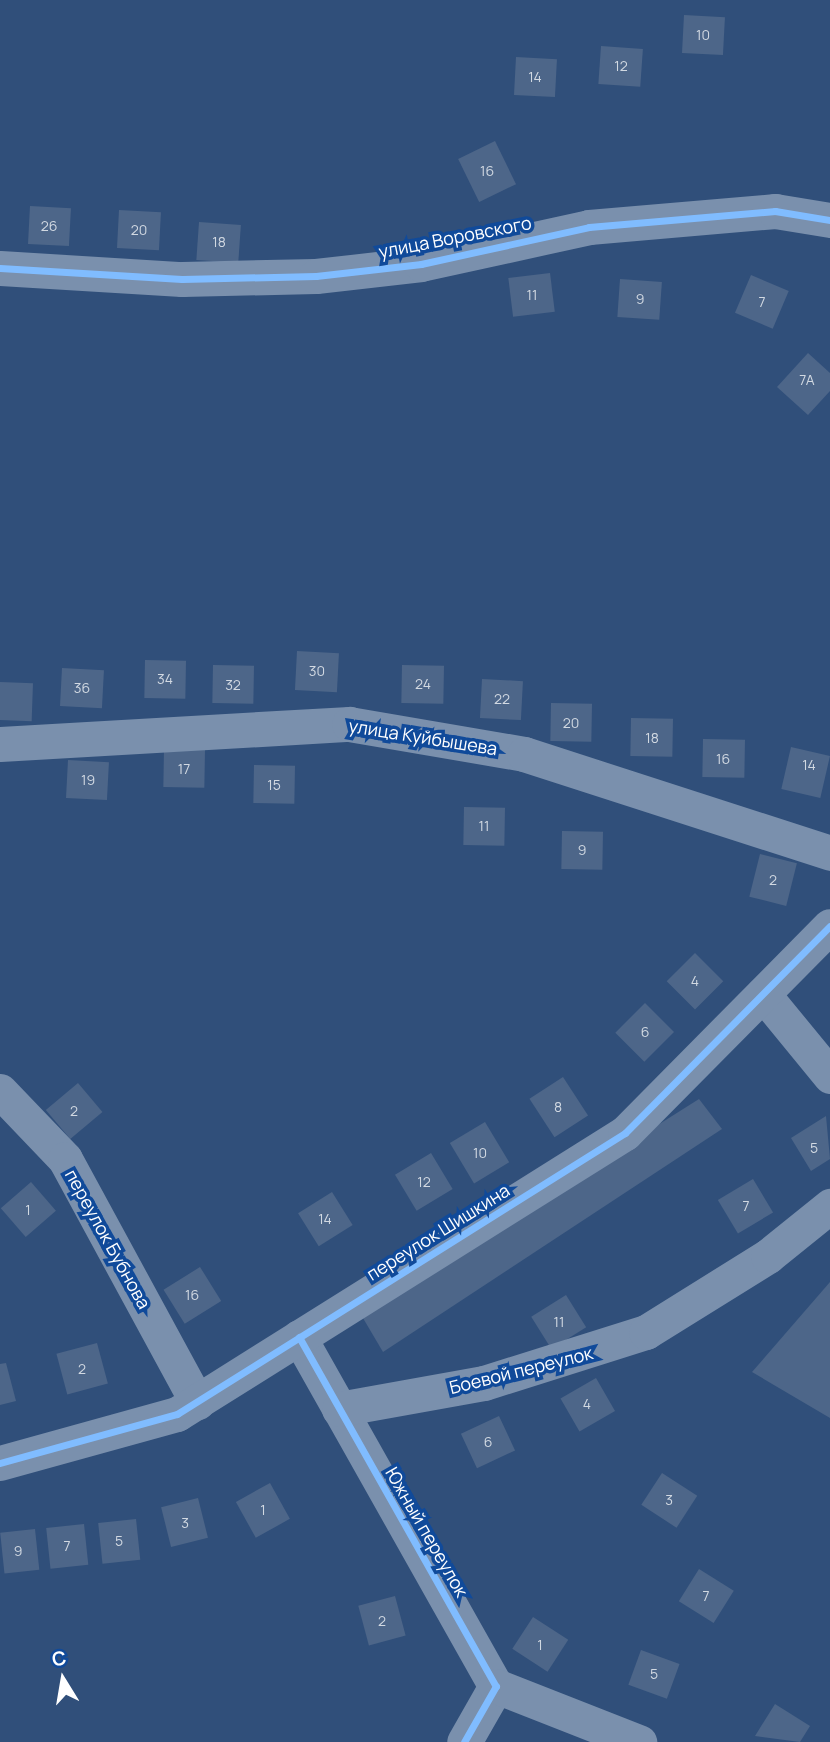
<!DOCTYPE html>
<meta charset="utf-8">
<style>
body{margin:0}
#map{position:relative;width:830px;height:1742px;overflow:hidden;background:#304f7a;font-family:Manrope,sans-serif}
div>[style]{position:absolute}
.building>*{inset:0;background:#4d6689;transform-origin:0 0}
.minor>*{height:35px;margin:-17.5px;padding:0 17.5px;transform-origin:17.5px;border-radius:17.5px;background:#7a90ad}
.cycleway>*{height:7px;margin:-3.5px;padding:0 3.5px;transform-origin:3.5px;border-radius:3.5px;background:#80bcff}
span{translate:-50% -50%;white-space:nowrap;text-align:center;line-height:1.15;-webkit-text-stroke:7px #104a9a;paint-order:stroke}
.number-label{font-size:14px;color:#d2d9e2}
.number-label span{-webkit-text-stroke-width:0}
.street-label{font-size:18px;color:#fff}
.north{position:absolute;left:28px;top:1644px;width:70px;height:70px;-webkit-text-stroke:5px #104a9a;paint-order:stroke;rotate:349deg;font-size:19px;font-weight:700;line-height:28px;text-align:center;color:#fff}
.north::after{content:'';display:block;margin:auto;width:24px;height:32px;background:#fff;clip-path:polygon(50% 0,100% 100%,50% 72%,0 100%)}
</style>
<div id="map">
<div class="building">
<i style="left:684px;top:15px;width:41px;height:38px;rotate:3deg"></i>
<i style="left:601px;top:46px;width:42px;height:38px;rotate:4deg"></i>
<i style="left:516px;top:57px;width:41px;height:38px;rotate:3deg"></i>
<i style="left:495px;top:141px;width:48px;height:41px;rotate:64deg"></i>
<i style="left:30px;top:206px;width:41px;height:38px;rotate:3deg"></i>
<i style="left:119px;top:210px;width:42px;height:38px;rotate:3deg"></i>
<i style="left:199px;top:222px;width:42px;height:38px;rotate:4deg"></i>
<i style="left:550px;top:273px;width:39px;height:42px;rotate:83deg"></i>
<i style="left:751px;top:275px;width:41px;height:41px;rotate:23deg"></i>
<i style="left:620px;top:279px;width:42px;height:38px;rotate:4deg"></i>
<i style="clip-path:polygon(808px 353px,830px 373px,830px 391px,808px 415px,777px 387px)"></i>
<i style="left:297px;top:651px;width:42px;height:39px;rotate:3deg"></i>
<i style="left:145px;top:660px;width:41px;height:38px;rotate:1deg"></i>
<i style="left:213px;top:665px;width:41px;height:38px;rotate:1deg"></i>
<i style="left:402px;top:665px;width:42px;height:38px;rotate:1deg"></i>
<i style="left:62px;top:668px;width:42px;height:38px;rotate:3deg"></i>
<i style="left:482px;top:679px;width:41px;height:39px;rotate:3deg"></i>
<i style="left:0;top:682px;width:33px;height:38px;rotate:2deg"></i>
<i style="left:551px;top:703px;width:41px;height:38px;rotate:1deg"></i>
<i style="left:631px;top:718px;width:42px;height:38px;rotate:1deg"></i>
<i style="left:703px;top:739px;width:42px;height:38px;rotate:1deg"></i>
<i style="left:791px;top:747px;width:40px;height:43px;rotate:13deg"></i>
<i style="left:164px;top:749px;width:41px;height:38px;rotate:1deg"></i>
<i style="left:68px;top:760px;width:41px;height:38px;rotate:3deg"></i>
<i style="left:254px;top:765px;width:41px;height:38px;rotate:1deg"></i>
<i style="left:464px;top:807px;width:41px;height:38px;rotate:1deg"></i>
<i style="left:562px;top:831px;width:41px;height:38px;rotate:1deg"></i>
<i style="left:760px;top:854px;width:38px;height:44px;rotate:14deg"></i>
<i style="left:695px;top:953px;width:40px;height:40px;rotate:45deg"></i>
<i style="left:645px;top:1003px;width:41px;height:42px;rotate:45deg"></i>
<i style="left:563px;top:1077px;width:46px;height:40px;rotate:57deg"></i>
<i style="left:78px;top:1083px;width:38px;height:42px;rotate:50deg"></i>
<i style="clip-path:polygon(699px 1099px,722px 1129px,383px 1352px,360px 1313px)"></i>
<i style="clip-path:polygon(826px 1116px,830px 1159px,811px 1171px,791px 1138px)"></i>
<i style="left:485px;top:1122px;width:47px;height:41px;rotate:59deg"></i>
<i style="left:431px;top:1153px;width:42px;height:42px;rotate:59deg"></i>
<i style="left:753px;top:1179px;width:39px;height:41px;rotate:59deg"></i>
<i style="left:31px;top:1182px;width:38px;height:40px;rotate:49deg"></i>
<i style="left:332px;top:1192px;width:39px;height:40px;rotate:58deg"></i>
<i style="left:200px;top:1267px;width:40px;height:43px;rotate:58deg"></i>
<i style="clip-path:polygon(830px 1282px,830px 1418px,752px 1372px)"></i>
<i style="left:566px;top:1295px;width:38px;height:41px;rotate:58deg"></i>
<i style="left:97px;top:1343px;width:42px;height:42px;rotate:75deg"></i>
<i style="clip-path:polygon(6px 1363px,16px 1401px,0 1405px,0 1364px)"></i>
<i style="left:596px;top:1378px;width:38px;height:41px;rotate:60deg"></i>
<i style="left:499px;top:1416px;width:38px;height:42px;rotate:65deg"></i>
<i style="left:662px;top:1473px;width:42px;height:38px;rotate:33deg"></i>
<i style="left:270px;top:1483px;width:41px;height:39px;rotate:61deg"></i>
<i style="left:198px;top:1498px;width:41px;height:38px;rotate:76deg"></i>
<i style="left:136px;top:1519px;width:41px;height:38px;rotate:84deg"></i>
<i style="left:84px;top:1524px;width:41px;height:38px;rotate:84deg"></i>
<i style="left:35px;top:1529px;width:41px;height:35px;rotate:84deg"></i>
<i style="left:699px;top:1569px;width:41px;height:38px;rotate:32deg"></i>
<i style="left:395px;top:1596px;width:41px;height:38px;rotate:75deg"></i>
<i style="left:533px;top:1617px;width:42px;height:38px;rotate:33deg"></i>
<i style="left:641px;top:1650px;width:41px;height:37px;rotate:20deg"></i>
<i style="clip-path:polygon(775px 1704px,810px 1726px,800px 1742px,755px 1736px)"></i>
</div>
<div class="minor">
<i style="left:0;top:268px;width:182px;rotate:3.5deg"></i>
<i style="left:182px;top:279px;width:134px;rotate:-1.3deg"></i>
<i style="left:316px;top:276px;width:106px;rotate:-6.5deg"></i>
<i style="left:421px;top:264px;width:172px;rotate:-12.4deg"></i>
<i style="left:589px;top:227px;width:187px;rotate:-4.9deg"></i>
<i style="left:775px;top:211px;width:56px;rotate:9.3deg"></i>
<i style="left:0;top:744px;width:350px;rotate:-3.3deg"></i>
<i style="left:349px;top:724px;width:178px;rotate:9.7deg"></i>
<i style="left:524px;top:754px;width:322px;rotate:17.9deg"></i>
<i style="left:763px;top:994px;width:106px;rotate:50.7deg"></i>
<i style="left:0;top:1091px;width:94px;rotate:46.3deg"></i>
<i style="left:65px;top:1159px;width:277px;rotate:61.5deg"></i>
<i style="left:299px;top:1337px;width:401px;rotate:60.6deg"></i>
<i style="left:496px;top:1686px;width:64px;rotate:119.7deg"></i>
<i style="left:339px;top:1409px;width:147px;rotate:-10.2deg"></i>
<i style="left:484px;top:1383px;width:170px;rotate:-17.5deg"></i>
<i style="left:646px;top:1332px;width:144px;rotate:-31.9deg"></i>
<i style="left:768px;top:1256px;width:80px;rotate:-38.9deg"></i>
<i style="left:0;top:1463px;width:184px;rotate:-15.5deg"></i>
<i style="left:177px;top:1414px;width:529px;rotate:-32.1deg"></i>
<i style="left:625px;top:1133px;width:291px;rotate:-45.3deg"></i>
<i style="left:496px;top:1686px;width:154px;rotate:21.4deg"></i>
</div>
<div class="cycleway">
<i style="left:0;top:268px;width:182px;rotate:3.5deg"></i>
<i style="left:182px;top:279px;width:134px;rotate:-1.3deg"></i>
<i style="left:316px;top:276px;width:106px;rotate:-6.5deg"></i>
<i style="left:421px;top:264px;width:172px;rotate:-12.4deg"></i>
<i style="left:589px;top:227px;width:187px;rotate:-4.9deg"></i>
<i style="left:775px;top:211px;width:56px;rotate:9.3deg"></i>
<i style="left:299px;top:1337px;width:401px;rotate:60.6deg"></i>
<i style="left:496px;top:1686px;width:64px;rotate:119.7deg"></i>
<i style="left:0;top:1463px;width:184px;rotate:-15.5deg"></i>
<i style="left:177px;top:1414px;width:529px;rotate:-32.1deg"></i>
<i style="left:625px;top:1133px;width:291px;rotate:-45.3deg"></i>
</div>
<div class="number-label">
<span style="left:703px;top:35px">10</span>
<span style="left:621px;top:66px">12</span>
<span style="left:535px;top:77px">14</span>
<span style="left:487px;top:171px">16</span>
<span style="left:49px;top:226px">26</span>
<span style="left:139px;top:230px">20</span>
<span style="left:219px;top:242px">18</span>
<span style="left:532px;top:295px">11</span>
<span style="left:640px;top:299px">9</span>
<span style="left:762px;top:302px">7</span>
<span style="left:807px;top:380px">7А</span>
<span style="left:317px;top:671px">30</span>
<span style="left:165px;top:679px">34</span>
<span style="left:423px;top:684px">24</span>
<span style="left:233px;top:685px">32</span>
<span style="left:82px;top:688px">36</span>
<span style="left:502px;top:699px">22</span>
<span style="left:571px;top:723px">20</span>
<span style="left:652px;top:738px">18</span>
<span style="left:723px;top:759px">16</span>
<span style="left:809px;top:765px">14</span>
<span style="left:184px;top:769px">17</span>
<span style="left:88px;top:780px">19</span>
<span style="left:274px;top:785px">15</span>
<span style="left:484px;top:826px">11</span>
<span style="left:582px;top:850px">9</span>
<span style="left:773px;top:880px">2</span>
<span style="left:695px;top:981px">4</span>
<span style="left:645px;top:1032px">6</span>
<span style="left:558px;top:1107px">8</span>
<span style="left:74px;top:1111px">2</span>
<span style="left:814px;top:1148px">5</span>
<span style="left:480px;top:1153px">10</span>
<span style="left:424px;top:1182px">12</span>
<span style="left:746px;top:1206px">7</span>
<span style="left:28px;top:1210px">1</span>
<span style="left:325px;top:1219px">14</span>
<span style="left:192px;top:1295px">16</span>
<span style="left:559px;top:1322px">11</span>
<span style="left:82px;top:1369px">2</span>
<span style="left:587px;top:1404px">4</span>
<span style="left:488px;top:1442px">6</span>
<span style="left:669px;top:1500px">3</span>
<span style="left:263px;top:1510px">1</span>
<span style="left:185px;top:1523px">3</span>
<span style="left:119px;top:1541px">5</span>
<span style="left:67px;top:1546px">7</span>
<span style="left:18px;top:1551px">9</span>
<span style="left:706px;top:1596px">7</span>
<span style="left:382px;top:1621px">2</span>
<span style="left:540px;top:1645px">1</span>
<span style="left:654px;top:1674px">5</span>
</div>
<div class="street-label">
<span style="left:455px;top:237px;rotate:-11deg">улица Воровского</span>
<span style="left:423px;top:737px;rotate:9deg">улица Куйбышева</span>
<span style="left:438px;top:1232px;rotate:-32deg">переулок Шишкина</span>
<span style="left:108px;top:1239px;rotate:61deg">переулок Бубнова</span>
<span style="left:521px;top:1370px;rotate:-14deg">Боевой переулок</span>
<span style="left:427px;top:1532px;rotate:60deg">Южный переулок</span>
</div>
<div class="north">С</div>
</div>
